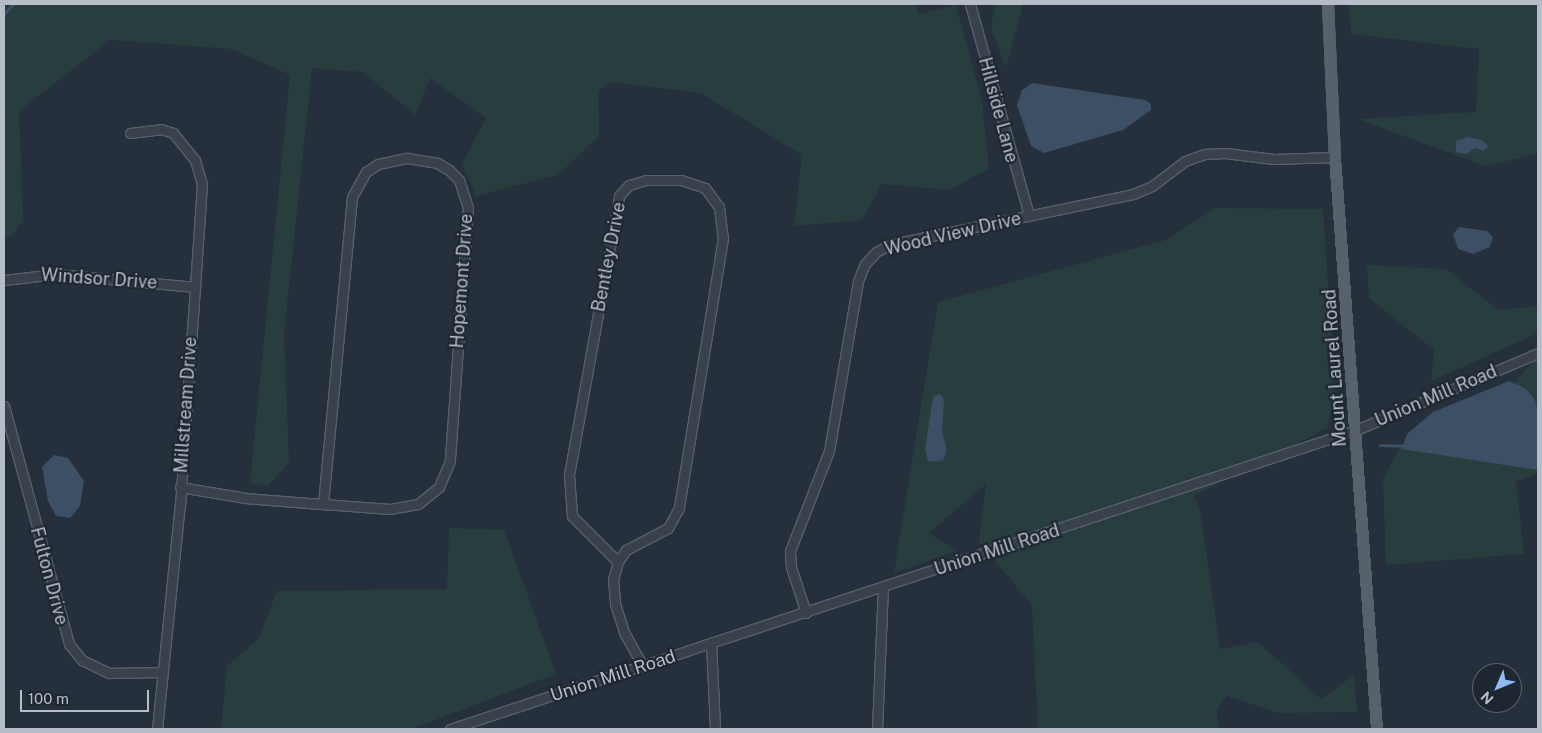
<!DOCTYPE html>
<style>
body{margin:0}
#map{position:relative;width:1542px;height:733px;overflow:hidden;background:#25303c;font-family:"Public Sans",sans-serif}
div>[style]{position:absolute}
.green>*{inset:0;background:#283d3e}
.water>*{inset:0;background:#3c4f64}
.stream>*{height:2.5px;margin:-1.25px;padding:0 1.25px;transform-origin:1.25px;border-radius:1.25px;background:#3c4f64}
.roads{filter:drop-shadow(1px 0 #57606a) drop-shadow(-1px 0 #57606a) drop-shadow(0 1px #57606a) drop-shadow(0 -1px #57606a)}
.minor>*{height:9px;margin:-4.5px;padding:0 4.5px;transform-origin:4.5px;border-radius:4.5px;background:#39424c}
.major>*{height:10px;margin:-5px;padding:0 5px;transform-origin:5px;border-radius:5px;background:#57616c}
span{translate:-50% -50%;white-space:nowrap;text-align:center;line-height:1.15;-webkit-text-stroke:4.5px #1e2731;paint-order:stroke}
.street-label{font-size:18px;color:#b5bdc7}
.frame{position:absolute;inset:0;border:5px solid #b5bdc7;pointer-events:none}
.north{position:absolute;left:1472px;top:663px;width:50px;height:50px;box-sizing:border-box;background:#1e2731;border:1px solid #5a636d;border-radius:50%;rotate:225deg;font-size:14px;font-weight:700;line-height:20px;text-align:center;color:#b5bdc7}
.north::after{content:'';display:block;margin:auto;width:18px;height:22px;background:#90baf1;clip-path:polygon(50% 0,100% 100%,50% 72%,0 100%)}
.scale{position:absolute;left:20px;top:690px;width:129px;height:22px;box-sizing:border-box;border:2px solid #b5bdc7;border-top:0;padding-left:6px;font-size:15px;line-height:18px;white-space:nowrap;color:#b5bdc7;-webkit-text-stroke:4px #1e2731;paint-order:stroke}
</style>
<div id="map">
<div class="green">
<i style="clip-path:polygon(4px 4px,915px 4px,919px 14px,956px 5px,982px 100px,989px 169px,949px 190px,882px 184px,862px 220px,794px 226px,802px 155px,701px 93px,610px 82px,598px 91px,599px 136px,558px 175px,476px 196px,462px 164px,486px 118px,430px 78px,415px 115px,363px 72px,312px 68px,284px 334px,289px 463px,268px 486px,250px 483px,290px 75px,232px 49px,110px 40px,19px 111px,23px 221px,12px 236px,4px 237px)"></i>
<i style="clip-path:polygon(995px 4px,1023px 4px,1006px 68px,991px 28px)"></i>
<i style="clip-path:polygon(1349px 4px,1538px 4px,1538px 153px,1486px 166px,1357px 119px,1476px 112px,1479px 49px,1351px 34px)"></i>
<i style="clip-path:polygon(1215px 208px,1323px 209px,1335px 391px,1327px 428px,1194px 496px,1200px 510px,1220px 649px,1258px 642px,1321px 699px,1354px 675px,1357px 712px,1278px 713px,1227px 696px,1217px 710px,1219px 729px,1038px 729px,1032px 605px,979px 542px,986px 484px,929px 533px,956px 551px,894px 573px,938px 302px,1166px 240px)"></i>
<i style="clip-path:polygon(1367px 265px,1446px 269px,1498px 310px,1538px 306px,1538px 333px,1431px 381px,1434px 350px,1369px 298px)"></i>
<i style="clip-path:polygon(1538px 356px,1538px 474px,1516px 481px,1524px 554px,1386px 565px,1383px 479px,1403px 442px,1502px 395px)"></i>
<i style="clip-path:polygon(449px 528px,504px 530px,556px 674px,411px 729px,221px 729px,227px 666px,259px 638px,277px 591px,447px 589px)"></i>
</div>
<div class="water">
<i style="clip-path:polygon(1032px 83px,1145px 100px,1151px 104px,1151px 110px,1123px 130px,1044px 153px,1031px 146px,1017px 105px,1022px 90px)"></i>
<i style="clip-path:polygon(1467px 137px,1482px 140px,1488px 146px,1484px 151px,1475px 148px,1467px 154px,1456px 152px,1456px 141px)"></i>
<i style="clip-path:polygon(1459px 227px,1487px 231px,1493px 237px,1490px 247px,1473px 254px,1458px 249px,1453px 234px)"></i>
<i style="clip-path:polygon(1509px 381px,1526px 389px,1535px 400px,1538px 412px,1538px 470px,1402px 449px,1407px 434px,1433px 412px)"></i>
<i style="clip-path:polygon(940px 394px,944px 400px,942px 432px,947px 450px,943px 460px,936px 462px,928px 461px,925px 449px,933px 397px)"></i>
<i style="clip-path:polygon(54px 455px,68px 458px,84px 481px,80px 506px,70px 518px,56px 516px,48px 501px,42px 467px)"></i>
</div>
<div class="stream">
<i style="left:4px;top:14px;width:13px;rotate:-48deg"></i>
<i style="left:1380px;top:445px;width:23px;rotate:2deg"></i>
</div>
<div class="roads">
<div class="minor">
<i style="left:970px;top:4px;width:220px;rotate:74.4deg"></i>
<i style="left:130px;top:133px;width:31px;rotate:-7deg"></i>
<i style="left:161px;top:129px;width:13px;rotate:18deg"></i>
<i style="left:173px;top:133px;width:35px;rotate:51deg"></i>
<i style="left:195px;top:160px;width:25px;rotate:74deg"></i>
<i style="left:202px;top:184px;width:320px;rotate:93.9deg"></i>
<i style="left:180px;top:503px;width:227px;rotate:95.8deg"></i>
<i style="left:407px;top:158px;width:30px;rotate:9deg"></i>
<i style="left:437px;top:163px;width:14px;rotate:30deg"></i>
<i style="left:449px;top:170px;width:14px;rotate:45deg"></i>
<i style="left:459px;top:180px;width:28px;rotate:72deg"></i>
<i style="left:468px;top:207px;width:255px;rotate:94.1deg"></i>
<i style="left:450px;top:461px;width:28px;rotate:113deg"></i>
<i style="left:439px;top:487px;width:27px;rotate:141deg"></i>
<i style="left:418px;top:504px;width:28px;rotate:170deg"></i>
<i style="left:390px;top:509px;width:67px;rotate:-175.7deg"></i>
<i style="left:323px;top:504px;width:308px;rotate:-84.6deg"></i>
<i style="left:352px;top:197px;width:29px;rotate:-61deg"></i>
<i style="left:366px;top:172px;width:14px;rotate:-34deg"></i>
<i style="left:378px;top:164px;width:30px;rotate:-12deg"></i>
<i style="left:646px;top:180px;width:35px"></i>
<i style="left:681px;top:180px;width:25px;rotate:18deg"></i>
<i style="left:705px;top:188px;width:24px;rotate:54deg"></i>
<i style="left:719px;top:207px;width:31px;rotate:83deg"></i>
<i style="left:723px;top:238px;width:274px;rotate:99.3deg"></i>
<i style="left:679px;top:508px;width:23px;rotate:119deg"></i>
<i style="left:668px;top:528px;width:47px;rotate:152.4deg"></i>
<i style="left:626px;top:550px;width:14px;rotate:124deg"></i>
<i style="left:618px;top:562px;width:65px;rotate:-135deg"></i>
<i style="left:572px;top:516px;width:41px;rotate:-94.2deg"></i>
<i style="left:569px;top:475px;width:283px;rotate:-79.8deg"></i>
<i style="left:619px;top:196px;width:15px;rotate:-48deg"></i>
<i style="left:629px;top:185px;width:18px;rotate:-16deg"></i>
<i style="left:4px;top:280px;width:52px;rotate:-6.6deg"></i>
<i style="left:56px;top:274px;width:140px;rotate:5.3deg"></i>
<i style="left:4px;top:406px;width:247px;rotate:74.7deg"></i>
<i style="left:69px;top:644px;width:21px;rotate:51deg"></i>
<i style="left:82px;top:660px;width:30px;rotate:26deg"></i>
<i style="left:109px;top:673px;width:53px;rotate:-1.1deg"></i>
<i style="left:180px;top:487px;width:67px;rotate:9.5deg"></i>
<i style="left:246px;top:498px;width:77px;rotate:4.5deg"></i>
<i style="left:618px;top:562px;width:18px;rotate:106deg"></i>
<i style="left:613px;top:579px;width:25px;rotate:85deg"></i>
<i style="left:615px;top:604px;width:32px;rotate:72deg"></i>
<i style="left:625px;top:634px;width:37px;rotate:61deg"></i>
<i style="left:806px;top:613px;width:48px;rotate:-108.1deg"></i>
<i style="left:791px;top:567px;width:16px;rotate:-94deg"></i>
<i style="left:790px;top:551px;width:107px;rotate:-68.7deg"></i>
<i style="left:829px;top:451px;width:172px;rotate:-80.3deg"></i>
<i style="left:858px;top:281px;width:18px;rotate:-68deg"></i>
<i style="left:865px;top:264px;width:16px;rotate:-47deg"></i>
<i style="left:876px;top:252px;width:18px;rotate:-27deg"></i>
<i style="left:892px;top:244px;width:246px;rotate:-11.7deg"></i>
<i style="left:1133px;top:194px;width:21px;rotate:-23deg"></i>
<i style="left:1152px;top:186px;width:41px;rotate:-37.1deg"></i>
<i style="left:1185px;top:161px;width:20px;rotate:-20deg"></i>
<i style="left:1204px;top:154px;width:21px;rotate:-3deg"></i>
<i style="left:1225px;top:153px;width:49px;rotate:7deg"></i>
<i style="left:1274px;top:159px;width:61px;rotate:-1.9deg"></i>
<i style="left:711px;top:643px;width:86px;rotate:87.3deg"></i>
<i style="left:450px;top:729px;width:954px;rotate:-18.26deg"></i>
<i style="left:1356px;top:430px;width:198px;rotate:-22.9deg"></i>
<i style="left:877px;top:729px;width:141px;rotate:-87.6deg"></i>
</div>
<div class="major">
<i style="left:1328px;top:4px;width:153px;rotate:87.4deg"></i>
<i style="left:1335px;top:157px;width:574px;rotate:85.8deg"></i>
</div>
</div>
<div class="street-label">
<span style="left:998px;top:110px;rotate:75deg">Hillside Lane</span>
<span style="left:953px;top:234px;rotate:-13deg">Wood View Drive</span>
<span style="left:609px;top:257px;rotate:-79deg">Bentley Drive</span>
<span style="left:99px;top:279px;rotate:4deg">Windsor Drive</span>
<span style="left:462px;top:281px;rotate:-86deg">Hopemont Drive</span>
<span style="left:1335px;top:368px;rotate:-94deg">Mount Laurel Road</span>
<span style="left:1436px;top:396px;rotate:-23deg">Union Mill Road</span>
<span style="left:186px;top:405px;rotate:-86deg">Millstream Drive</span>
<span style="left:997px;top:550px;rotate:-18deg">Union Mill Road</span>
<span style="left:49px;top:576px;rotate:75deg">Fulton Drive</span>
<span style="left:613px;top:676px;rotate:-18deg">Union Mill Road</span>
</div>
<div class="frame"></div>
<div class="north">N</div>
<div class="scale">100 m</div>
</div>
